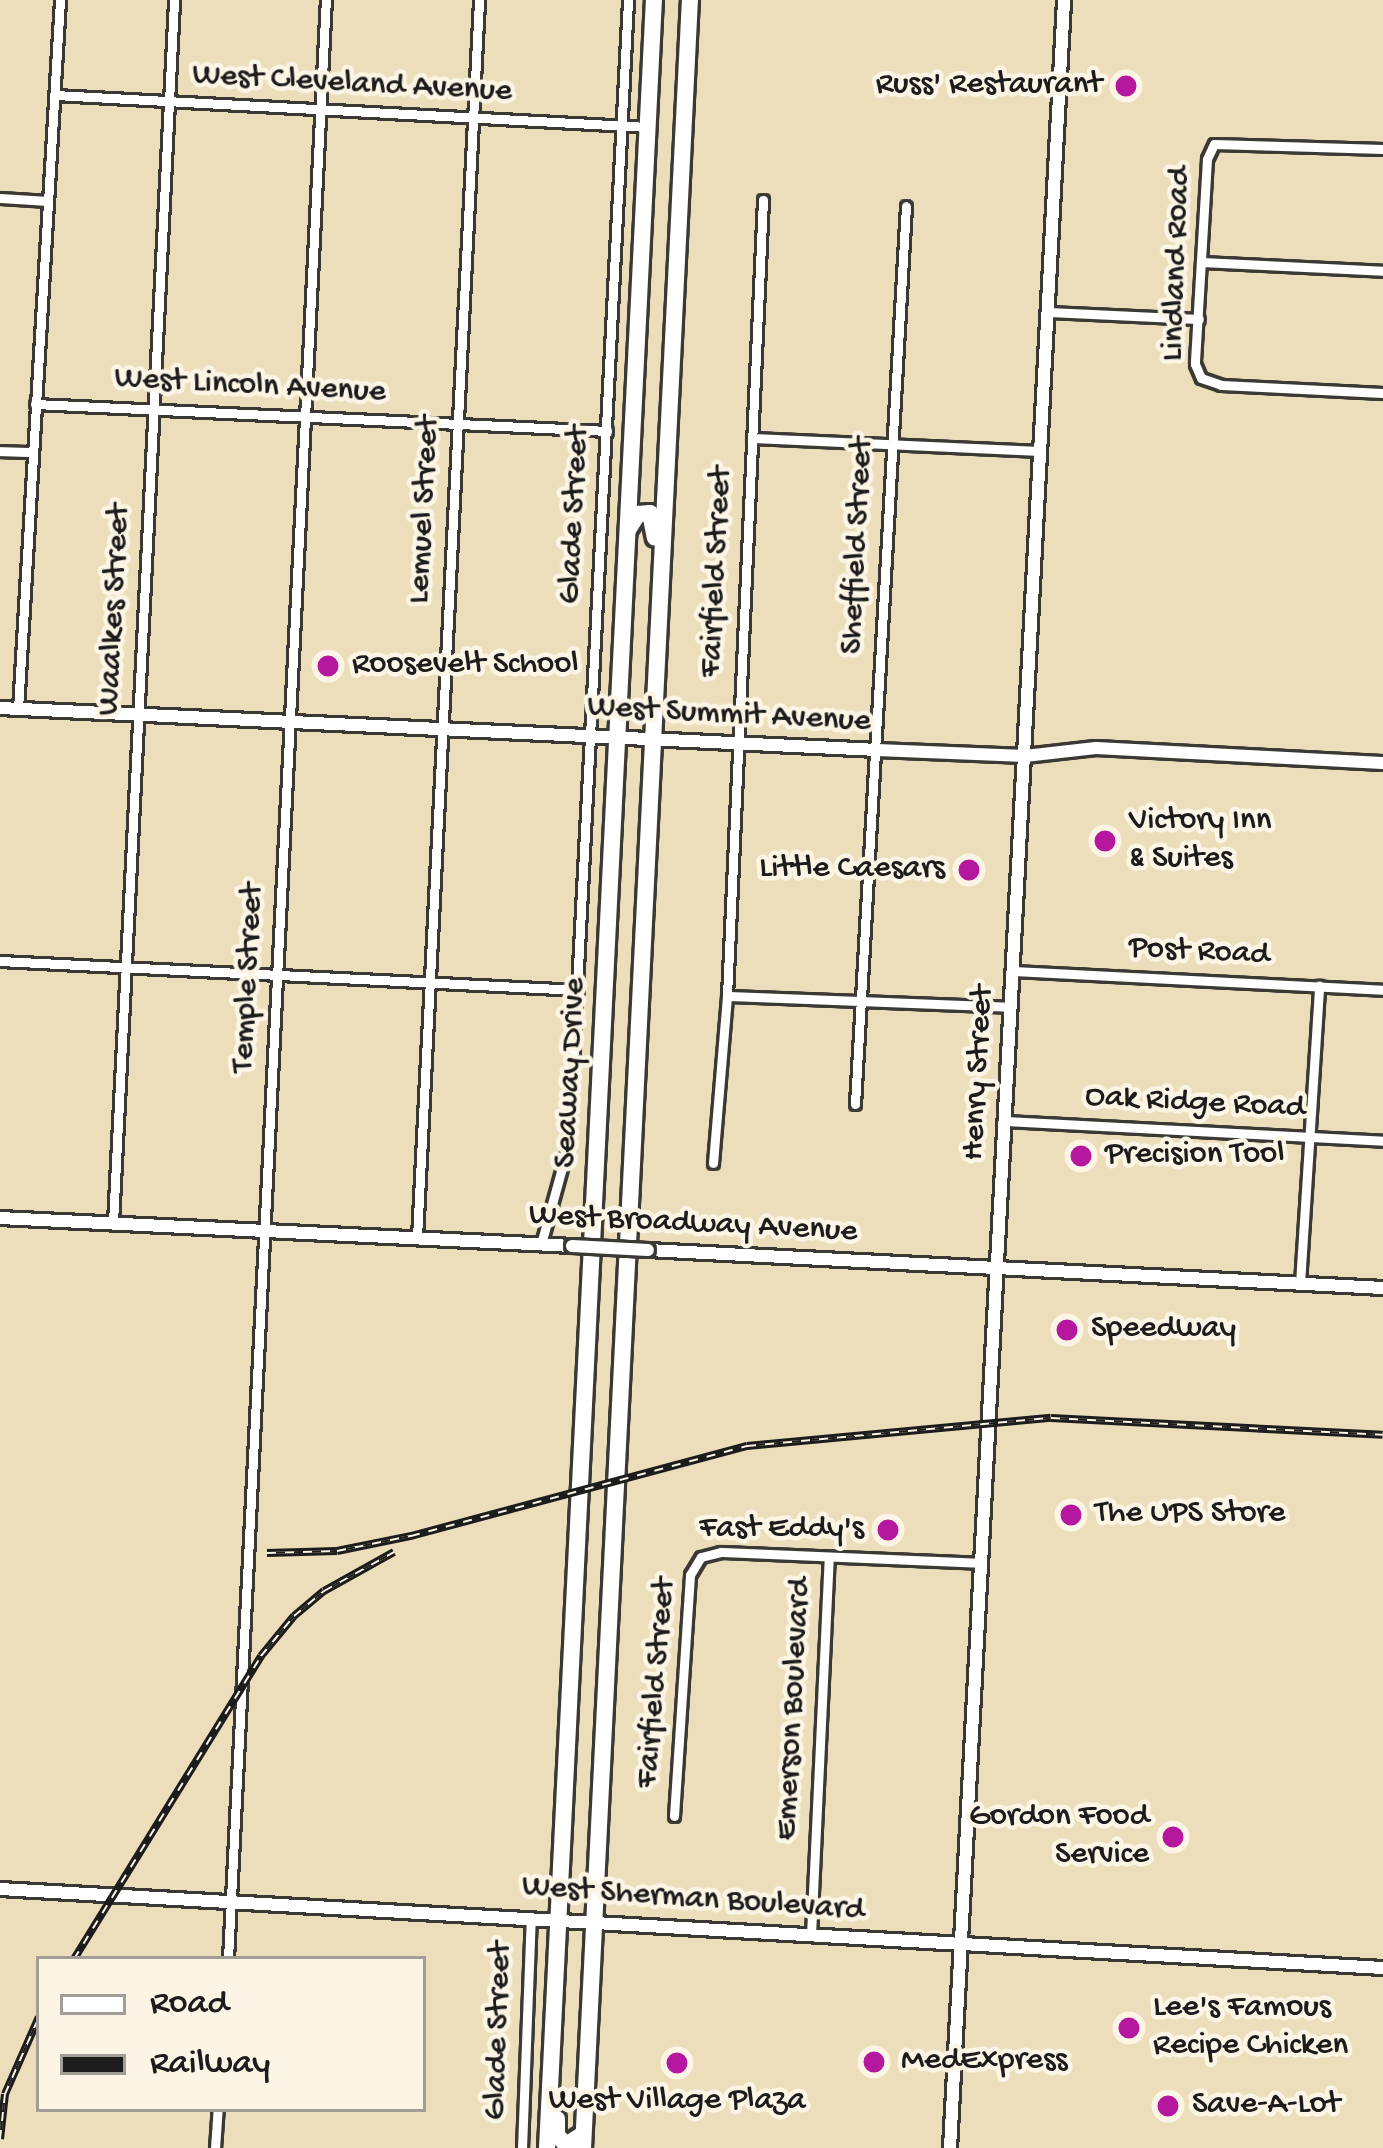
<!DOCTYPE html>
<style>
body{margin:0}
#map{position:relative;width:1383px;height:2148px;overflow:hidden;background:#ecdebb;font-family:"Gochi Hand",sans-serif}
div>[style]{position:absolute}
.roads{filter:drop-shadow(3px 0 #3b3934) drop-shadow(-3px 0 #3b3934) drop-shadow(0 3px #3b3934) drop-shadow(0 -3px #3b3934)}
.street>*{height:9px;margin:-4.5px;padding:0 4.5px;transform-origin:4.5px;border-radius:4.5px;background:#fff}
.secondary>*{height:12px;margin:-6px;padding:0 6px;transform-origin:6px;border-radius:6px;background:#fff}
.highway>*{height:16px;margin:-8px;padding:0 8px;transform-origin:8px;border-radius:8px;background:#fff}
.rail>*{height:8px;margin-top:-4px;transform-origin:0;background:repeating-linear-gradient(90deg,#fcf5e5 0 9px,#1c1c1c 0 18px);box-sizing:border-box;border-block:3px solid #1c1c1c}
.bridges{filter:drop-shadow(3px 0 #3b3934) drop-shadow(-3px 0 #3b3934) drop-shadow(0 3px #3b3934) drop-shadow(0 -3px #3b3934)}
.secondary-bridge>*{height:12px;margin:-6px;padding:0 6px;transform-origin:6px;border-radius:6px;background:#fff}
.dots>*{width:33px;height:33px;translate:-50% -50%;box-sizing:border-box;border:6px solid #fcf5e5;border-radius:50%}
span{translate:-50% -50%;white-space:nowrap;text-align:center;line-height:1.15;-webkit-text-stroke:9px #fcf5e5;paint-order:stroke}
.street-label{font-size:33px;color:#1c1c1c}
.poi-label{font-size:33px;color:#1c1c1c}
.right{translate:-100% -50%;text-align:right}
.left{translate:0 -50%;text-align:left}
.legend{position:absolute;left:36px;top:1956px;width:390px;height:156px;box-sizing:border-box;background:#fcf5e5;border:3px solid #a29e95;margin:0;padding:15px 21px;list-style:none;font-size:36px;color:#1c1c1c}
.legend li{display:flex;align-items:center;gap:24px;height:60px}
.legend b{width:60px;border:3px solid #a29e95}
</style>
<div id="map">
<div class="roads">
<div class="street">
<i style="left:55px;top:95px;width:593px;rotate:3.09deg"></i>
<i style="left:1383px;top:149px;width:169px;rotate:-178.3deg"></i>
<i style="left:1214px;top:144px;width:17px;rotate:115deg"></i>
<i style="left:1207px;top:159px;width:205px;rotate:93.4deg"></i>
<i style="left:1195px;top:364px;width:15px;rotate:67deg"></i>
<i style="left:1201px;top:378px;width:21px;rotate:19deg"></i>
<i style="left:1221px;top:385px;width:162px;rotate:2.8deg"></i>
<i style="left:0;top:198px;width:47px;rotate:3.7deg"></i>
<i style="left:1201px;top:262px;width:182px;rotate:2.8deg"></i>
<i style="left:1048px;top:312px;width:151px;rotate:2.7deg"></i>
<i style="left:35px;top:404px;width:573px;rotate:2.7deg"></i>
<i style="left:752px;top:438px;width:289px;rotate:2.6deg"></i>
<i style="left:0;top:451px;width:31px;rotate:2deg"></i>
<i style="left:18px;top:709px;width:710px;rotate:-86.61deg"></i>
<i style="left:0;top:961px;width:579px;rotate:2.87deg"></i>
<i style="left:1013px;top:971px;width:370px;rotate:2.9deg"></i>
<i style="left:727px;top:996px;width:284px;rotate:2.2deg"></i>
<i style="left:855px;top:1104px;width:899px;rotate:-86.75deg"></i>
<i style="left:1005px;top:1121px;width:379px;rotate:3deg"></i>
<i style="left:713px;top:1163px;width:168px;rotate:-85.2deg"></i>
<i style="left:727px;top:996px;width:797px;rotate:-87.41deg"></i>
<i style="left:113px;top:1223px;width:1225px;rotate:-87.14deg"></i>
<i style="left:417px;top:1238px;width:1240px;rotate:-87.13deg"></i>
<i style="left:541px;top:1244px;width:106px;rotate:-74.6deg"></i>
<i style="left:569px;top:1142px;width:1144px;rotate:-87.04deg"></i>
<i style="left:1300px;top:1283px;width:298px;rotate:-86.3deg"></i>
<i style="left:674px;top:1816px;width:242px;rotate:-86.2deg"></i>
<i style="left:690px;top:1575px;width:21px;rotate:-59deg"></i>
<i style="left:701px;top:1557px;width:21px;rotate:-14deg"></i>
<i style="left:721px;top:1552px;width:259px;rotate:2.4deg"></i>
<i style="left:811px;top:1935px;width:376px;rotate:-87.3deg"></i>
<i style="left:228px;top:1959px;width:1961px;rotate:-87.14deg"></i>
<i style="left:215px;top:2148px;width:39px;rotate:-86deg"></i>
<i style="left:522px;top:2148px;width:231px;rotate:-87.8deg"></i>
</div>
<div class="secondary">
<i style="left:0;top:708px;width:878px;rotate:2.74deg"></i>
<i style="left:877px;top:750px;width:148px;rotate:2.3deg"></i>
<i style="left:1025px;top:756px;width:71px;rotate:-6.4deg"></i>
<i style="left:1096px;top:748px;width:287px;rotate:3deg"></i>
<i style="left:0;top:1218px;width:573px;rotate:2.8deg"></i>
<i style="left:648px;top:1250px;width:736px;rotate:2.96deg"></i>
<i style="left:0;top:1889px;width:1385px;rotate:3.27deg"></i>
<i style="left:950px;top:2148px;width:2151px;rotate:-86.96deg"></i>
</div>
<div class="highway">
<i style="left:628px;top:530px;width:19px;rotate:-58deg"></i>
<i style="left:638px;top:514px;width:12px;rotate:-5deg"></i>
<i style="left:650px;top:513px;width:25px;rotate:79deg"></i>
<i style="left:557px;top:2119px;width:16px;rotate:90deg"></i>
<i style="left:557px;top:2135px;width:13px;rotate:48deg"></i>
<i style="left:566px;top:2145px;width:20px;rotate:-33deg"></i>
<i style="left:547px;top:2148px;width:2151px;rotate:-87.15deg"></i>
<i style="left:583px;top:2148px;width:2151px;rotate:-87.15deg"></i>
</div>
</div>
<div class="rail">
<i style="left:267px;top:1553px;width:70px;rotate:-1.6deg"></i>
<i style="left:337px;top:1551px;width:76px;rotate:-11.5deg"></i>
<i style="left:411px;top:1536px;width:348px;rotate:-15deg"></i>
<i style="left:747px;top:1446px;width:305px;rotate:-5.3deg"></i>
<i style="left:1051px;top:1418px;width:332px;rotate:2.9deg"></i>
<i style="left:74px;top:1959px;width:356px;rotate:-58.3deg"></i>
<i style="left:261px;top:1656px;width:52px;rotate:-50.5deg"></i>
<i style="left:294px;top:1616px;width:39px;rotate:-40deg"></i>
<i style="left:324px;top:1591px;width:80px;rotate:-29.1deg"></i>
<i style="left:0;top:2139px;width:45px;rotate:-83.7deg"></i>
<i style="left:5px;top:2094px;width:84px;rotate:-66.2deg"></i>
</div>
<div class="bridges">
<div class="secondary-bridge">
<i style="left:572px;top:1246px;width:76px;rotate:3deg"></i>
</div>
</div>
<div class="dots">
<i style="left:1126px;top:86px;background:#b5179e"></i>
<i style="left:328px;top:666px;background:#b5179e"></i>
<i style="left:1105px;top:841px;background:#b5179e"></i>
<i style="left:969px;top:870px;background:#b5179e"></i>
<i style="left:1081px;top:1156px;background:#b5179e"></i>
<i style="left:1067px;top:1330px;background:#b5179e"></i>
<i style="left:1071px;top:1515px;background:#b5179e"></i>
<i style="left:888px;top:1530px;background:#b5179e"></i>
<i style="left:1173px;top:1837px;background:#b5179e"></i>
<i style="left:1129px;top:2028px;background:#b5179e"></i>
<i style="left:874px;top:2062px;background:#b5179e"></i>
<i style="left:677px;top:2063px;background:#b5179e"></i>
<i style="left:1168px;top:2106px;background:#b5179e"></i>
</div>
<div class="street-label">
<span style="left:352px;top:85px;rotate:3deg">West Cleveland Avenue</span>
<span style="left:1178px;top:264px;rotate:-88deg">Lindland Road</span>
<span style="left:250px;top:387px;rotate:3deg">West Lincoln Avenue</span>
<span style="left:426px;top:510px;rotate:-87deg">Lemuel Street</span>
<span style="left:576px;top:515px;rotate:-87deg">Glade Street</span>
<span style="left:859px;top:546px;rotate:-87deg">Sheffield Street</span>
<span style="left:718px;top:572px;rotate:-87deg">Fairfield Street</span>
<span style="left:116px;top:610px;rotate:-87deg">Waalkes Street</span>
<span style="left:729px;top:716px;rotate:3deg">West Summit Avenue</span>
<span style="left:1199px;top:953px;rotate:3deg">Post Road</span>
<span style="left:250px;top:978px;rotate:-87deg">Temple Street</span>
<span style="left:572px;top:1073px;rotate:-87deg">Seaway Drive</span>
<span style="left:980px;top:1073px;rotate:-87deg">Henry Street</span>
<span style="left:1195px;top:1104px;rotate:3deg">Oak Ridge Road</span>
<span style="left:693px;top:1225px;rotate:3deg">West Broadway Avenue</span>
<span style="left:658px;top:1683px;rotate:-85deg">Fairfield Street</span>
<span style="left:795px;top:1709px;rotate:-87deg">Emerson Boulevard</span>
<span style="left:693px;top:1900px;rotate:4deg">West Sherman Boulevard</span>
<span style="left:500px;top:2031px;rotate:-88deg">Glade Street</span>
</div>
<div class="poi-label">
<span class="right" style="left:1102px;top:86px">Russ' Restaurant</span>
<span class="left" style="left:352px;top:666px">Roosevelt School</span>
<span class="left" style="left:1129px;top:841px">Victory Inn<br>&amp; Suites</span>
<span class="right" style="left:945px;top:870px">Little Caesars</span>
<span class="left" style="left:1105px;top:1156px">Precision Tool</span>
<span class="left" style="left:1091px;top:1330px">Speedway</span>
<span class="left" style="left:1095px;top:1515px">The UPS Store</span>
<span class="right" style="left:864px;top:1530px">Fast Eddy's</span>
<span class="right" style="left:1149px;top:1837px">Gordon Food<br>Service</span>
<span class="left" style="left:1153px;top:2028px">Lee's Famous<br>Recipe Chicken</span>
<span class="left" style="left:901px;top:2062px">MedExpress</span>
<span style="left:677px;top:2102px">West Village Plaza</span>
<span class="left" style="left:1192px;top:2106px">Save-A-Lot</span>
</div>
<ul class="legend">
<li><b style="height:15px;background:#fff"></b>Road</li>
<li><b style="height:15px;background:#1c1c1c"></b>Railway</li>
</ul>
</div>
